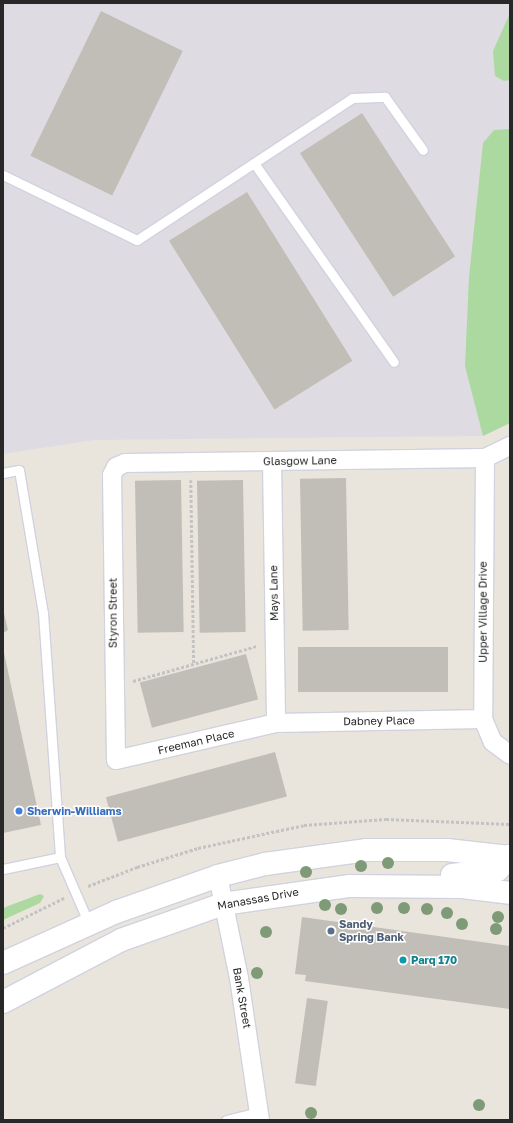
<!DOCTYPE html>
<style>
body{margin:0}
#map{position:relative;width:513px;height:1123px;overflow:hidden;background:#e9e5dc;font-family:"Golos Text",sans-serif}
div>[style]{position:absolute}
.industrial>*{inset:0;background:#dedce2}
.green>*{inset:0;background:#acd99f}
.building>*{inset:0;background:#c1beb8;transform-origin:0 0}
.path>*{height:2.5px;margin-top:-1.25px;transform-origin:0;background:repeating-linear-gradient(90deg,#c3c3c3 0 3px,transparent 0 5px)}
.roads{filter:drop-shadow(1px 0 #d1d2df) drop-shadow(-1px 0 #d1d2df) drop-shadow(0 1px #d1d2df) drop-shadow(0 -1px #d1d2df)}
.lane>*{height:9px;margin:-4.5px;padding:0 4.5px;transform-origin:4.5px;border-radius:4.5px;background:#fff}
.street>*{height:18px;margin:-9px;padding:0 9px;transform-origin:9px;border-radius:9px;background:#fff}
.secondary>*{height:22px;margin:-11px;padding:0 11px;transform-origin:11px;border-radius:11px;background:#fff}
.trees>*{width:12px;height:12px;margin:-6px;border-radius:50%;background:#7e9a76}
.dots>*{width:11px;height:11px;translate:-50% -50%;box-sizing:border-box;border:2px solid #fff;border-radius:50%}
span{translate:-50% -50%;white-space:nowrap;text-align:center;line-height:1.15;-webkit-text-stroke:3px #fff;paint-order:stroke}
.street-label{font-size:11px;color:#282828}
.shop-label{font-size:11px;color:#366cbe;font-weight:700}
.left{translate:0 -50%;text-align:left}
.service-label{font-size:11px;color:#4e5e75;font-weight:700}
.culture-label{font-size:11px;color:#0d838f;font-weight:700}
.frame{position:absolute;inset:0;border:4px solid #282828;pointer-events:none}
</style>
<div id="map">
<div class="industrial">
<i style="clip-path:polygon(3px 3px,510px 3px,510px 423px,483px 436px,94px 440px,3px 454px)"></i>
</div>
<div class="green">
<i style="clip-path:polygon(510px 13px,510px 80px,504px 81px,495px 76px,493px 51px)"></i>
<i style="clip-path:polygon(510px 129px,510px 423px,483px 436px,465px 366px,469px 277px,483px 143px,494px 130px)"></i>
<i style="clip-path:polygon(40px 894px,44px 896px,40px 903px,3px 920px,3px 908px)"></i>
</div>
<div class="building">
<i style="left:101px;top:11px;width:91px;height:161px;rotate:26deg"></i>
<i style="left:362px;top:113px;width:171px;height:74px;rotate:57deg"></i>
<i style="left:247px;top:192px;width:199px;height:92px;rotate:58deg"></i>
<i style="left:346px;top:478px;width:152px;height:46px;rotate:89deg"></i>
<i style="left:181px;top:480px;width:152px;height:46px;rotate:89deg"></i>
<i style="left:243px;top:480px;width:152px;height:46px;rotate:89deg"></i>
<i style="clip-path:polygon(3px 609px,8px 630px,3px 633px)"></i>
<i style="left:448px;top:647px;width:45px;height:150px;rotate:90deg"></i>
<i style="clip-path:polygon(3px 648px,41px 825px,3px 833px)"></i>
<i style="left:246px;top:654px;width:47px;height:110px;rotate:75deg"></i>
<i style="left:275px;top:752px;width:46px;height:175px;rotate:75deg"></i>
<i style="clip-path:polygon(302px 917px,510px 946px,510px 1009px,305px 981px,306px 975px,295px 974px)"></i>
<i style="left:307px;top:998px;width:21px;height:86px;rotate:8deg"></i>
</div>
<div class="path">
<i style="left:191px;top:480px;width:184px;rotate:89.1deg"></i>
<i style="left:133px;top:681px;width:129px;rotate:-15.8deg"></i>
<i style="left:88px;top:886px;width:53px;rotate:-21.2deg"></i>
<i style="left:137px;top:867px;width:64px;rotate:-17.3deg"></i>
<i style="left:198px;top:848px;width:108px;rotate:-12.2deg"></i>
<i style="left:304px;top:825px;width:82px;rotate:-4.2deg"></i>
<i style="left:386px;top:819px;width:124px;rotate:2.3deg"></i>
<i style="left:3px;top:928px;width:68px;rotate:-26.2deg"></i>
</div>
<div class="roads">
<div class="lane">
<i style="left:254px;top:163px;width:243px;rotate:54.9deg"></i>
<i style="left:3px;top:175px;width:149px;rotate:25.9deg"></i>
<i style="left:137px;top:240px;width:258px;rotate:-33.4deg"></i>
<i style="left:352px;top:98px;width:33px;rotate:-2deg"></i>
<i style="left:385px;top:97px;width:65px;rotate:54.4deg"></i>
<i style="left:3px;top:473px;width:16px;rotate:-11deg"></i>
<i style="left:19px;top:470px;width:145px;rotate:80.5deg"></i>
<i style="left:43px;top:613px;width:245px;rotate:86deg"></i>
<i style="left:60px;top:857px;width:73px;rotate:66.6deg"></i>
<i style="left:3px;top:869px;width:58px;rotate:-11.9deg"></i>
<i style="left:226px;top:1120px;width:34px;rotate:-14deg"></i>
</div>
<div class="street">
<i style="left:485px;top:458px;width:261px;rotate:90.4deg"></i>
<i style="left:483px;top:719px;width:25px;rotate:67deg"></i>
<i style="left:493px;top:742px;width:21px;rotate:37deg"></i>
<i style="left:272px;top:462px;width:261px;rotate:89.1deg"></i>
<i style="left:483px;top:719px;width:207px;rotate:178.9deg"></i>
<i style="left:276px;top:723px;width:164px;rotate:167deg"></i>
<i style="left:116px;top:760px;width:285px;rotate:-90.8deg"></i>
<i style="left:112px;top:475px;width:9px;rotate:-63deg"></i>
<i style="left:116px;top:467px;width:10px;rotate:-24deg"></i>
<i style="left:125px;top:463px;width:360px;rotate:-0.8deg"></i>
<i style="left:485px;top:458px;width:28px;rotate:-26deg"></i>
<i style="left:218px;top:876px;width:104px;rotate:78.4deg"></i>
<i style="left:239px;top:978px;width:144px;rotate:81.6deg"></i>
</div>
<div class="secondary">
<i style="left:452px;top:875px;width:46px;rotate:-6.2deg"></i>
<i style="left:498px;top:870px;width:18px;rotate:-52deg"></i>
<i style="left:3px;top:963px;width:124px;rotate:-24.3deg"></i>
<i style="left:116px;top:912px;width:108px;rotate:-19.4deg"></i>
<i style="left:218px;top:876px;width:49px;rotate:-14.3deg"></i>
<i style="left:265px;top:864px;width:103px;rotate:-7.8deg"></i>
<i style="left:367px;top:850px;width:80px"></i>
<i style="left:447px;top:850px;width:63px;rotate:6.3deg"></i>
<i style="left:3px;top:1002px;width:133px;rotate:-27.7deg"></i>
<i style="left:121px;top:940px;width:108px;rotate:-19.4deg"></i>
<i style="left:223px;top:904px;width:128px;rotate:-8.1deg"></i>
<i style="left:350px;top:886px;width:112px;rotate:0.5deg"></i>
<i style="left:462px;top:887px;width:48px;rotate:7.1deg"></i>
</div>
</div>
<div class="trees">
<i style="left:388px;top:863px"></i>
<i style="left:361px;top:866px"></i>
<i style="left:306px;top:872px"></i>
<i style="left:325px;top:905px"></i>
<i style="left:377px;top:908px"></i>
<i style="left:404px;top:908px"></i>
<i style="left:341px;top:909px"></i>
<i style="left:427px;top:909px"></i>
<i style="left:447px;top:913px"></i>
<i style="left:498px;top:917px"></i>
<i style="left:462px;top:924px"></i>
<i style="left:496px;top:929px"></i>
<i style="left:266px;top:932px"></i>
<i style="left:257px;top:973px"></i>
<i style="left:479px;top:1105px"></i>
<i style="left:311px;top:1113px"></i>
</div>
<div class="dots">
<i style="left:19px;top:811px;background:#3f7fe0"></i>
<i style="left:331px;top:931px;background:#5c6f8a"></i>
<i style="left:403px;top:960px;background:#0f9aa8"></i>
</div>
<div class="street-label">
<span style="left:300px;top:461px;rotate:-1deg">Glasgow Lane</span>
<span style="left:274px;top:593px;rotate:-91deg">Mays Lane</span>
<span style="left:483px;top:612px;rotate:-90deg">Upper Village Drive</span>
<span style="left:113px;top:613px;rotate:-90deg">Styron Street</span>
<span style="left:379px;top:721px;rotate:-1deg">Dabney Place</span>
<span style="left:196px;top:742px;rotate:-13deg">Freeman Place</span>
<span style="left:258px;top:899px;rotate:-10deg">Manassas Drive</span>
<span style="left:242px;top:998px;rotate:80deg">Bank Street</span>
</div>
<div class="shop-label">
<span class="left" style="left:27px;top:811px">Sherwin-Williams</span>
</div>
<div class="service-label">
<span class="left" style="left:339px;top:931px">Sandy<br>Spring Bank</span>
</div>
<div class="culture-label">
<span class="left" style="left:411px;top:960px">Parq 170</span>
</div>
<div class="frame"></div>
</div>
